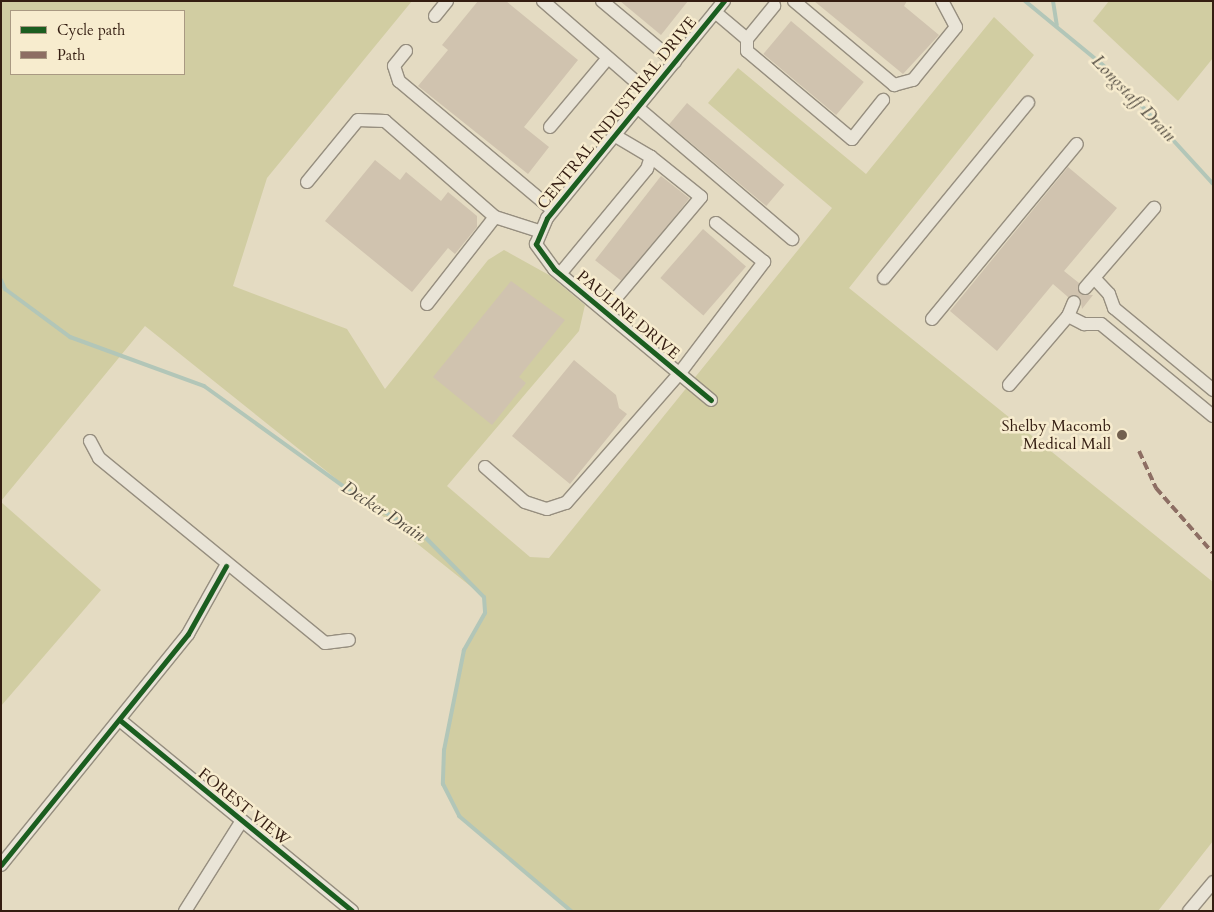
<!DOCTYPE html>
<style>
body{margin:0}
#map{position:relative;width:1214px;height:912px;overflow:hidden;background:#e4dbc2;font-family:Cardo,serif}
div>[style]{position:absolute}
.green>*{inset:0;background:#d1cda2}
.stream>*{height:4px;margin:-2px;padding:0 2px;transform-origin:2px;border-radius:2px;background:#b2c6b8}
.building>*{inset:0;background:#d0c3af;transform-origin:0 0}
.roads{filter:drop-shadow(1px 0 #968e7f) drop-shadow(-1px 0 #968e7f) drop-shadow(0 1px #968e7f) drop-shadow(0 -1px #968e7f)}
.minor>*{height:12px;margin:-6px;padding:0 6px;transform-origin:6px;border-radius:6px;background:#e9e4d7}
.quiet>*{height:4px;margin-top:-2px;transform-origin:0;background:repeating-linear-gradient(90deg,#8d6e63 0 8px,transparent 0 12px)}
.cycleway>*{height:5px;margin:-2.5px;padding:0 2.5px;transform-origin:2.5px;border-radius:2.5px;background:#1b5e20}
.dots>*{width:14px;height:14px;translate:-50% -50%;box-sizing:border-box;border:2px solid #f7ecce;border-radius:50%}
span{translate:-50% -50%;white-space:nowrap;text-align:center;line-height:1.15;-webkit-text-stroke:5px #f7ecce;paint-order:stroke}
.street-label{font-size:16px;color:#341d11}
.poi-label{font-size:16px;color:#341d11}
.right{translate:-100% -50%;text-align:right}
.water-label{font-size:18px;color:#544d42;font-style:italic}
.frame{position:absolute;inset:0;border:2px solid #341d11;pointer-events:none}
.legend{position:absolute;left:10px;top:10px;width:175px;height:65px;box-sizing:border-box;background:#f7ecce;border:1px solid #a99982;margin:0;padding:6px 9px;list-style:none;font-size:15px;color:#341d11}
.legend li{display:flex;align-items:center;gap:10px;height:25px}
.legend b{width:25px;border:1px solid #a99982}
</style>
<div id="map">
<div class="green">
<i style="clip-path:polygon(evenodd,1px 1px,412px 1px,267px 178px,233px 286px,347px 329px,385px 389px,488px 260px,504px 250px,549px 275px,585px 305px,579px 331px,447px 486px,530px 557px,549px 558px,832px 208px,708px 103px,738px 68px,866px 174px,994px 17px,1034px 55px,849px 288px,1213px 582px,1213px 841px,1158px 911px,571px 911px,459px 816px,443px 784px,444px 750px,464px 650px,485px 613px,484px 597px,145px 326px,1px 501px,1px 1px,11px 11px,184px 11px,184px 74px,11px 74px,11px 11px)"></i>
<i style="clip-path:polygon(1109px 1px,1213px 1px,1213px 58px,1178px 101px,1093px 21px)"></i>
<i style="clip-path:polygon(1px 502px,101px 590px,1px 706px)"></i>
</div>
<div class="stream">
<i style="left:1025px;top:1px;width:109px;rotate:39.4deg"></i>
<i style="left:1109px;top:70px;width:154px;rotate:47.6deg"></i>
<i style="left:1053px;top:1px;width:24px;rotate:81deg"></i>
<i style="left:1px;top:280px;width:10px;rotate:66deg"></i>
<i style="left:5px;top:289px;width:81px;rotate:36.4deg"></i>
<i style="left:70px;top:337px;width:143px;rotate:20.1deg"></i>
<i style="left:204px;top:386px;width:183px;rotate:35.7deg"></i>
<i style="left:353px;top:493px;width:82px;rotate:31deg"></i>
<i style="left:423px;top:535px;width:87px;rotate:45.5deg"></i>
<i style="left:484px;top:597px;width:16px;rotate:86deg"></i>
<i style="left:485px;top:613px;width:43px;rotate:119.6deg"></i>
<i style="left:464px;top:650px;width:102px;rotate:101.3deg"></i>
<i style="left:444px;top:750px;width:34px;rotate:92deg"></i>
<i style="left:443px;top:784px;width:36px;rotate:63deg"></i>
<i style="left:459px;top:816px;width:147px;rotate:40.3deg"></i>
</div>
<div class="building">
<i style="clip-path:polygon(478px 1px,506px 1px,578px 60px,524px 127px,549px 147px,528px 174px,418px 86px,448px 50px,442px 45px)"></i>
<i style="clip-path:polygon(620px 1px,688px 1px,661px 35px)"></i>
<i style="clip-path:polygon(814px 1px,907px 1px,904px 6px,939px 35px,903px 74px)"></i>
<i style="left:791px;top:21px;width:95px;height:43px;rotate:40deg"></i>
<i style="left:687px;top:103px;width:127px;height:28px;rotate:40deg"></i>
<i style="clip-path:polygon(375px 160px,400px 180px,406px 172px,441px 201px,448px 192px,477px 216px,477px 227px,455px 254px,448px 248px,412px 292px,325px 221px)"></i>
<i style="clip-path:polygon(1068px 167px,1117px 208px,1064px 271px,1079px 283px,1080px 294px,1093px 295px,1082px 309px,1080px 297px,1068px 297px,1053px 284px,997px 351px,950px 311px)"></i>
<i style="left:661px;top:176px;width:36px;height:107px;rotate:38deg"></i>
<i style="left:703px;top:229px;width:57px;height:65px;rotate:41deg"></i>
<i style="clip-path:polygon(511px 281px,565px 320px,519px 377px,526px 383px,492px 425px,433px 377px)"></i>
<i style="clip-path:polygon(574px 360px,616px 395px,619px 408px,627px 414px,570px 484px,512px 436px)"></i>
</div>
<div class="roads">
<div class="minor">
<i style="left:543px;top:1px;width:140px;rotate:41deg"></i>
<i style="left:602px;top:1px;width:95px;rotate:39.9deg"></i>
<i style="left:794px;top:1px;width:131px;rotate:40deg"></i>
<i style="left:894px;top:85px;width:20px;rotate:-15deg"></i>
<i style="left:913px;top:80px;width:68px;rotate:-50.9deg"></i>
<i style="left:956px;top:27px;width:30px;rotate:-118deg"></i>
<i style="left:715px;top:12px;width:42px;rotate:40.2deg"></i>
<i style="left:747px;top:39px;width:43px;rotate:-50.7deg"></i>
<i style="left:435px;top:16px;width:19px;rotate:-51deg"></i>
<i style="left:747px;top:39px;width:12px;rotate:90deg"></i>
<i style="left:747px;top:51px;width:137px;rotate:40deg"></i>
<i style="left:852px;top:139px;width:50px;rotate:-51.5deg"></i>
<i style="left:406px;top:51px;width:19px;rotate:129deg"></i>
<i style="left:394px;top:66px;width:16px;rotate:72deg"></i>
<i style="left:399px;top:81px;width:201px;rotate:40deg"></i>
<i style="left:637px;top:107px;width:204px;rotate:40.4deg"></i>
<i style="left:550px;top:127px;width:90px;rotate:-50deg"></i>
<i style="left:307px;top:182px;width:80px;rotate:-50.6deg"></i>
<i style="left:358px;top:120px;width:27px;rotate:2deg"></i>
<i style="left:385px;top:121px;width:146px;rotate:41.1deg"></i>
<i style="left:495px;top:217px;width:46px;rotate:17.7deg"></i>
<i style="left:560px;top:274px;width:136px;rotate:-50.4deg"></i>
<i style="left:647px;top:169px;width:13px;rotate:-72deg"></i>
<i style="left:651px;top:157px;width:43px;rotate:-149.3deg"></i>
<i style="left:884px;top:278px;width:227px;rotate:-50.6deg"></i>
<i style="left:1096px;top:280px;width:19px;rotate:47deg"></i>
<i style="left:1109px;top:294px;width:15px;rotate:70deg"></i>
<i style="left:1114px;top:308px;width:129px;rotate:39.6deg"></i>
<i style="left:1085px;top:288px;width:106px;rotate:-49.2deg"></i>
<i style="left:427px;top:304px;width:110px;rotate:-52deg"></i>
<i style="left:605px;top:311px;width:149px;rotate:-49.9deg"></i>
<i style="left:701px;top:197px;width:64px;rotate:-141.3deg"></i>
<i style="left:1068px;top:316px;width:18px;rotate:27deg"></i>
<i style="left:1084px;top:324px;width:17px"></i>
<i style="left:1101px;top:324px;width:145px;rotate:39.4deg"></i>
<i style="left:932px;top:319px;width:227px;rotate:-50.4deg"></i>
<i style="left:1009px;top:385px;width:91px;rotate:-49.5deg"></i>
<i style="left:1068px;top:316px;width:15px;rotate:-67deg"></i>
<i style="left:711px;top:400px;width:204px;rotate:-140.2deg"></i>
<i style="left:554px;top:269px;width:31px;rotate:-126deg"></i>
<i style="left:536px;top:244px;width:28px;rotate:-67deg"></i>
<i style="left:547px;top:218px;width:280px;rotate:-50.8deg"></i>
<i style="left:90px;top:441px;width:19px;rotate:62deg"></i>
<i style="left:99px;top:458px;width:292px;rotate:39.3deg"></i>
<i style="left:325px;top:643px;width:24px;rotate:-7deg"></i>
<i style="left:485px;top:467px;width:53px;rotate:41.2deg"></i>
<i style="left:525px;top:502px;width:23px;rotate:18deg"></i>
<i style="left:547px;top:509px;width:20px;rotate:-18deg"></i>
<i style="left:566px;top:503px;width:171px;rotate:-48.8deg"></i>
<i style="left:679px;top:374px;width:141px;rotate:-52.8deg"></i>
<i style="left:764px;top:262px;width:62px;rotate:-140.9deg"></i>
<i style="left:121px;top:721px;width:299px;rotate:39.4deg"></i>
<i style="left:1px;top:865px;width:297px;rotate:-51deg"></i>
<i style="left:188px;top:634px;width:78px;rotate:-60.8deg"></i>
<i style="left:185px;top:911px;width:105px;rotate:-57.8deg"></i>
<i style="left:1189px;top:911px;width:38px;rotate:-50deg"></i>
</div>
</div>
<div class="quiet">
<i style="left:1139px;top:451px;width:41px;rotate:65.3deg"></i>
<i style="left:1156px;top:488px;width:86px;rotate:48.8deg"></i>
</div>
<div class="cycleway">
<i style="left:711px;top:400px;width:204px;rotate:-140.2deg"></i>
<i style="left:554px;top:269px;width:31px;rotate:-126deg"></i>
<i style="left:536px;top:244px;width:28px;rotate:-67deg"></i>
<i style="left:547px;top:218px;width:280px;rotate:-50.8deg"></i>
<i style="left:121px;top:721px;width:299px;rotate:39.4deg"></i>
<i style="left:1px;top:865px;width:297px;rotate:-51deg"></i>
<i style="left:188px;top:634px;width:78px;rotate:-60.8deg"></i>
</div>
<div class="dots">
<i style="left:1122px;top:435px;background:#72604f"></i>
</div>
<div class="street-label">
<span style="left:617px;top:113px;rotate:-51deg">CENTRAL INDUSTRIAL DRIVE</span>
<span style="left:628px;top:315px;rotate:40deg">PAULINE DRIVE</span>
<span style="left:244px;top:807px;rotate:39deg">FOREST VIEW</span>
</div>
<div class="poi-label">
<span class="right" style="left:1111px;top:435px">Shelby Macomb<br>Medical Mall</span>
</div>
<div class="water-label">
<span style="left:1133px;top:99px;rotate:46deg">Longstaff Drain</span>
<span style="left:383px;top:512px;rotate:33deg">Decker Drain</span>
</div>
<div class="frame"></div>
<ul class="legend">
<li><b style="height:6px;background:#1b5e20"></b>Cycle path</li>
<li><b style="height:6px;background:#8d6e63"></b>Path</li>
</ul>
</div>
